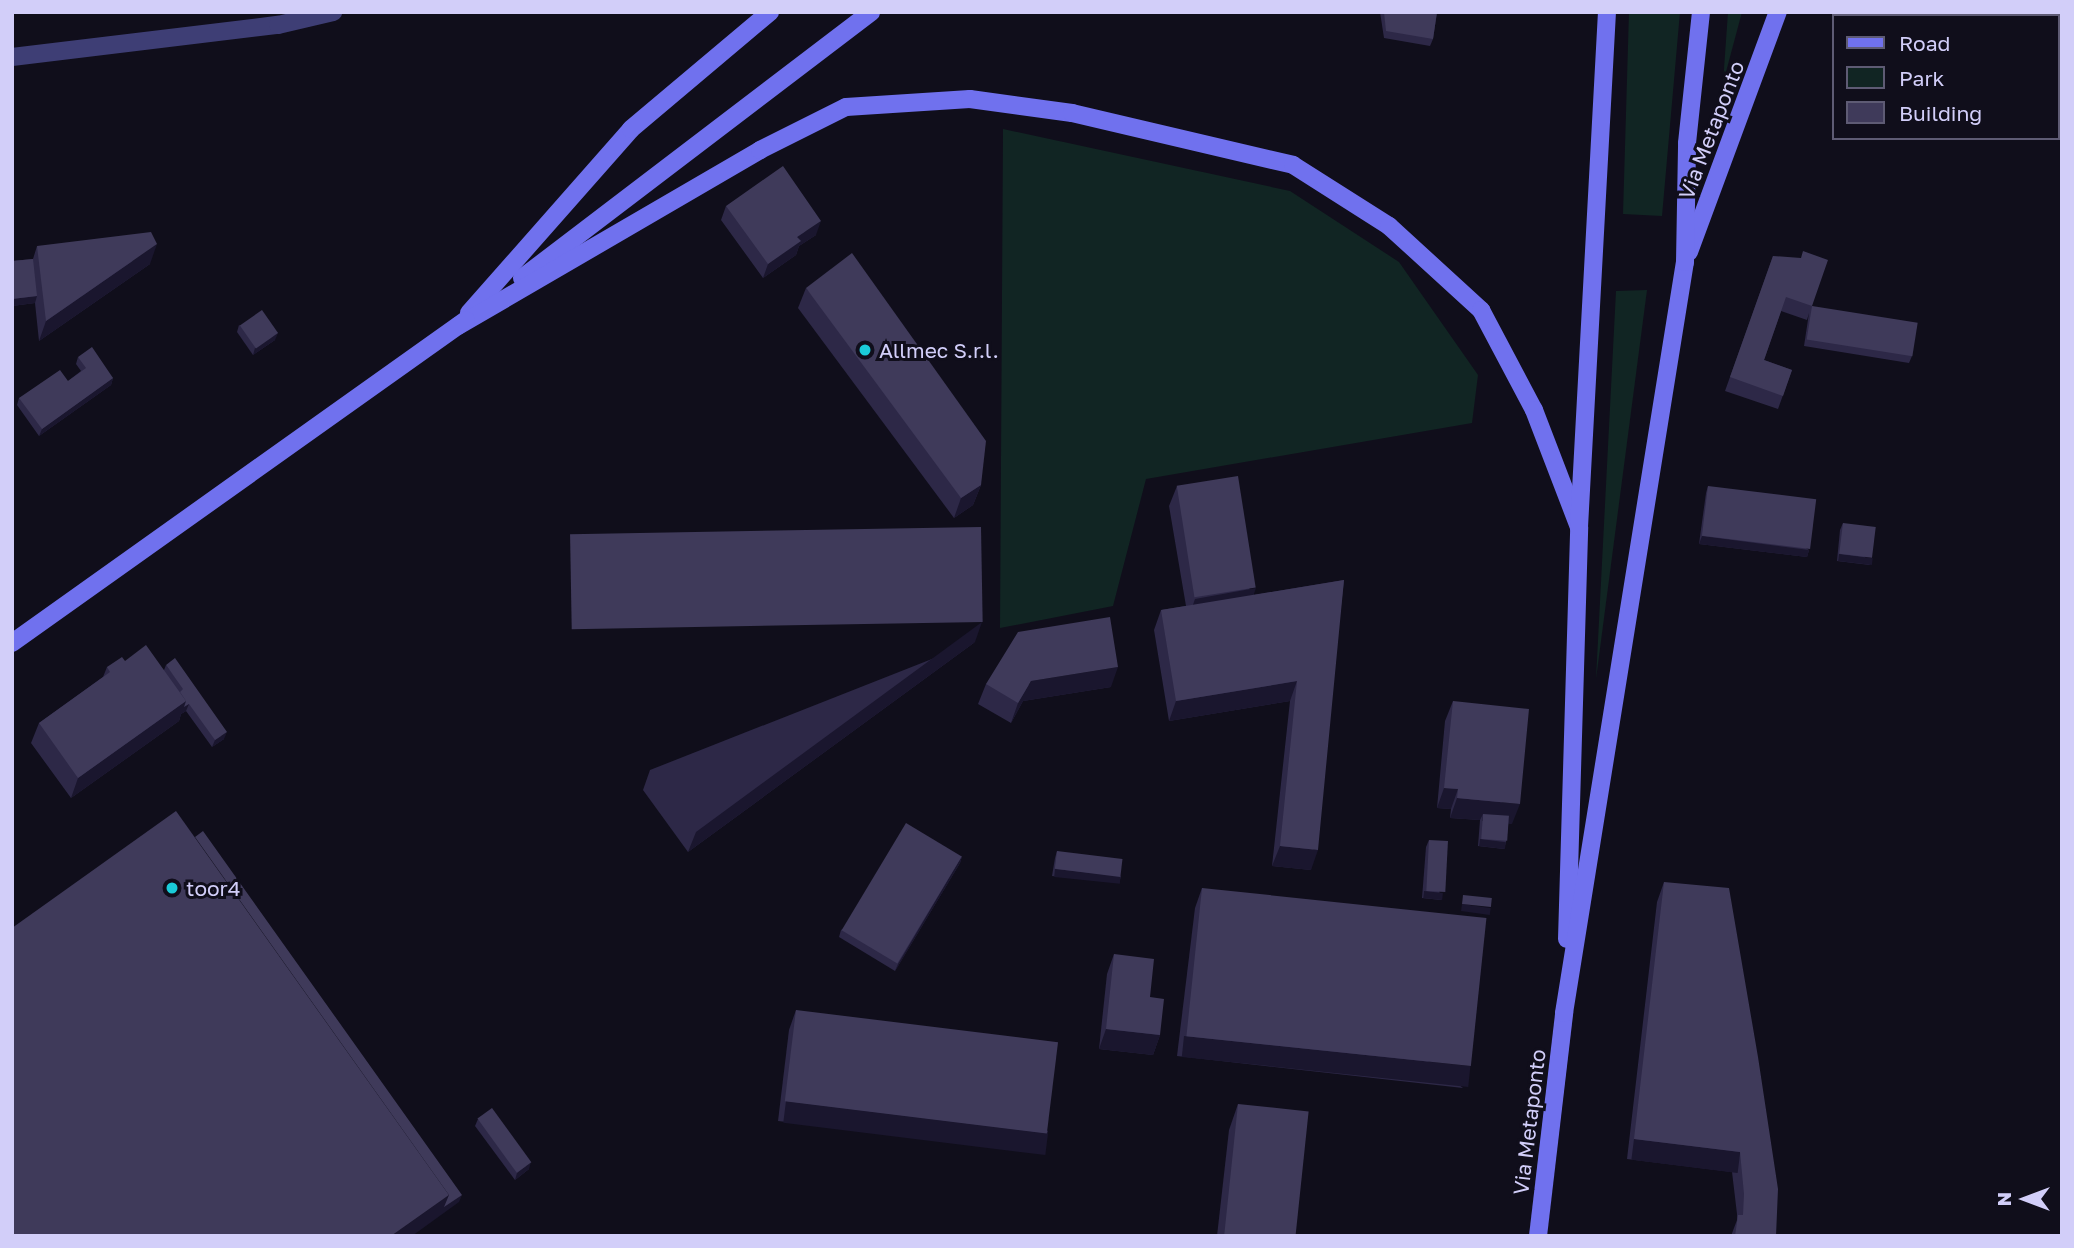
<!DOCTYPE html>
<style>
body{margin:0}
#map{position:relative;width:2074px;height:1248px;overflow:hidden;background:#100e1b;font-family:"Golos Text",sans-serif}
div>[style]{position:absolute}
.green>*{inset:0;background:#112523}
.service>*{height:18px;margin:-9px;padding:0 9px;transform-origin:9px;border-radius:9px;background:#3e3e75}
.secondary>*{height:18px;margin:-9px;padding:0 9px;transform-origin:9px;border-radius:9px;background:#7071ee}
.wall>*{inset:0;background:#2d2847}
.shaded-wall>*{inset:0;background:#1a162e;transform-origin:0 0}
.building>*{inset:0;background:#3f3a5a;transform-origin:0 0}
.dots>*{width:19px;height:19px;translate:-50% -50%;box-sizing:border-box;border:4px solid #100e1b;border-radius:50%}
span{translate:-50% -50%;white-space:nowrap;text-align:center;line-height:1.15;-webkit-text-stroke:6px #100e1b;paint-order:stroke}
.street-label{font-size:21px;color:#d2cef9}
.poi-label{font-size:21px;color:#d2cef9}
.left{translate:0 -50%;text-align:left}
.frame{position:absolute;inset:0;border:14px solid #d2cef9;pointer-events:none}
.legend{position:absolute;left:1832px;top:14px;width:228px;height:126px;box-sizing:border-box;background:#100e1b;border:2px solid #5e5b74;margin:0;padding:9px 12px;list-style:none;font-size:21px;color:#d2cef9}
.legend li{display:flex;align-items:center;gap:14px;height:35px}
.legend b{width:35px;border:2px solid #5e5b74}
.north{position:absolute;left:1990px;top:1164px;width:70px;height:70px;-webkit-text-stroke:5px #100e1b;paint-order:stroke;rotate:270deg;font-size:19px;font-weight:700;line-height:28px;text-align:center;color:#d2cef9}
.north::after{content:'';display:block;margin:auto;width:24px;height:32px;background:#d2cef9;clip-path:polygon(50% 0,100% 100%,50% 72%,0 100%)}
</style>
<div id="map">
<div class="green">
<i style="clip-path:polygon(1629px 12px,1680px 12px,1662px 216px,1623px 214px)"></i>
<i style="clip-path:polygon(1728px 12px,1742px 12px,1723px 83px)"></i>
<i style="clip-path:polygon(1003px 129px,1290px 191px,1399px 262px,1478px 375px,1472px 423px,1146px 479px,1113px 606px,1000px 628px)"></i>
<i style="clip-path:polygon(1647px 290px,1596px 679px,1616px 291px)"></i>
</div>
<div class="service">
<i style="left:12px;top:57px;width:268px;rotate:-6.9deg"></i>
<i style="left:278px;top:25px;width:57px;rotate:-13.3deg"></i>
</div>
<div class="secondary">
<i style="left:1689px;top:252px;width:256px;rotate:-69.7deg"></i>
<i style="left:522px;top:278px;width:439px;rotate:-37.3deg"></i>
<i style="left:469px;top:313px;width:245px;rotate:-48.6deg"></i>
<i style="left:631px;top:129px;width:182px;rotate:-40.1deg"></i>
<i style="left:458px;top:326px;width:350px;rotate:-30.2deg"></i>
<i style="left:760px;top:150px;width:96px;rotate:-26.6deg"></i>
<i style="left:846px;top:107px;width:124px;rotate:-3.7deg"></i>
<i style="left:970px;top:99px;width:103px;rotate:7.8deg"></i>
<i style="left:1072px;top:113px;width:227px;rotate:13.2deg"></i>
<i style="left:1293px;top:165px;width:114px;rotate:32.4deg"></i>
<i style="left:1389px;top:226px;width:125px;rotate:42.4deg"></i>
<i style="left:1481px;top:310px;width:113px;rotate:62.1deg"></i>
<i style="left:1534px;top:410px;width:125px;rotate:69deg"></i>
<i style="left:12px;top:643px;width:557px;rotate:-35.43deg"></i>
<i style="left:1567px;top:939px;width:412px;rotate:-88.3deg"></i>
<i style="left:1579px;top:527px;width:516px;rotate:-86.89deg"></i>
<i style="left:1538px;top:1236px;width:225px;rotate:-83.3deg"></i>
<i style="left:1564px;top:1013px;width:761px;rotate:-80.85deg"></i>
<i style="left:1685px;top:262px;width:119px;rotate:-89deg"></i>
<i style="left:1687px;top:143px;width:132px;rotate:-83.9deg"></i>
</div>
<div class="wall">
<i style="clip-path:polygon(1380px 12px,1437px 12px,1433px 39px,1430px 46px,1384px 38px)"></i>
<i style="clip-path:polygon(726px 206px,816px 235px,799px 246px,796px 255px,763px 278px,721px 220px)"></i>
<i style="clip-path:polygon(37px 246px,150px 264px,39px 341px,35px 303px,12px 306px,12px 261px,33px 259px)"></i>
<i style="clip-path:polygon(1773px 256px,1812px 306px,1912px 356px,1909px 363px,1804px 346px,1809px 313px,1807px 320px,1781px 311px,1764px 360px,1792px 370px,1778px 409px,1725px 391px)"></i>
<i style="clip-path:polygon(806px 288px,981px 485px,973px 505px,954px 518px,798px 308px)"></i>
<i style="clip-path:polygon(239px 325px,275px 340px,253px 355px,237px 332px)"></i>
<i style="clip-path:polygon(78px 357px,113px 378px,111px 385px,39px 436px,17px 405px,19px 398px,68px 381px,81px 371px,76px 364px)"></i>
<i style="clip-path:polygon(1177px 486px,1254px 595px,1344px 580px,1311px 870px,1272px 866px,1290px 701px,1169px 721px,1154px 630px,1161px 610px,1186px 606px,1169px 506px)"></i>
<i style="clip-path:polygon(1708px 486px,1809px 550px,1807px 557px,1699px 544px,1706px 493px)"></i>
<i style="clip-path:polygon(1843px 523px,1870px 565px,1837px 561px,1840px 530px)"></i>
<i style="clip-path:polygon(975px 642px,688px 852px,643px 790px,650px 770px)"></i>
<i style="clip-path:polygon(125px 661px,164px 670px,166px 665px,224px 739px,212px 747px,186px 711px,181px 714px,179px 721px,71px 798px,31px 743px,39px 723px,103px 677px,107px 667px)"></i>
<i style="clip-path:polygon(986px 684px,1111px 687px,1023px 701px,1011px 723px,978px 704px)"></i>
<i style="clip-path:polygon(1453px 701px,1512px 824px,1508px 823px,1506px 842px,1504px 849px,1478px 846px,1480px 820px,1450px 818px,1451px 809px,1437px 808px,1445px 721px)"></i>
<i style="clip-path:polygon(1429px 840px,1441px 900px,1422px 898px,1426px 847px)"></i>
<i style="clip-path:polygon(1057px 851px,1121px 876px,1119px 883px,1052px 876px,1055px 858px)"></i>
<i style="clip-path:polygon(962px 856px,960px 863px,895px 971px,839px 937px,841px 930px)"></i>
<i style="clip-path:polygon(1664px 882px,1776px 1236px,1731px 1236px,1737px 1220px,1737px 1214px,1732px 1172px,1627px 1159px,1657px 902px)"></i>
<i style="clip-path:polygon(1202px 888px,1463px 1088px,1177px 1056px,1195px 908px)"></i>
<i style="clip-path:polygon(1114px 954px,1150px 997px,1160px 1035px,1153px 1055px,1099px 1049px,1107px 974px)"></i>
<i style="clip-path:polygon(796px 1010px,1048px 1131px,1041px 1151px,778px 1121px,789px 1030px)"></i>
<i style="clip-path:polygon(1238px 1104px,1294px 1236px,1217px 1236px,1229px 1130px)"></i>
<i style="clip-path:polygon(478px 1119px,529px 1169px,515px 1180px,475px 1126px)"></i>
</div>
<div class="shaded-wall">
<i style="clip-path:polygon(821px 221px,816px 235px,799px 246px,796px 255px,763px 278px,768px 264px,797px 237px)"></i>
<i style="clip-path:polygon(157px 244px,150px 264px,39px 341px,46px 321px)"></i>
<i style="clip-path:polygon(37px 296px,35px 303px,12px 306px,12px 299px)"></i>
<i style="clip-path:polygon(278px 333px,275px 340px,253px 355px,255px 348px)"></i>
<i style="clip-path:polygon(113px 378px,111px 385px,39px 436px,42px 429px)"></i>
<i style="clip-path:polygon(981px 485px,973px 505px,954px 518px,961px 498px)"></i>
<i style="clip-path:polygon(1702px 536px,1809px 550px,1807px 557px,1699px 544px)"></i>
<i style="left:1839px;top:554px;width:34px;height:7px;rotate:7deg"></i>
<i style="clip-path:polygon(1256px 588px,1249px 608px,1188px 619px,1195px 599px)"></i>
<i style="clip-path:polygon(982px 622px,975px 642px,688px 852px,696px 832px)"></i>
<i style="clip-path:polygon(1118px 667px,1111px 687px,1023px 701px,1011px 723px,1018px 703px,1031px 681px)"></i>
<i style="clip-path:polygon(1297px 681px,1290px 701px,1169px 721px,1176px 701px)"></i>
<i style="clip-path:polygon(186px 701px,189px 704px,186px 711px,181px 714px,179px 721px,71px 798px,78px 778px)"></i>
<i style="clip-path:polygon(227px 732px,224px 739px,212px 747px,215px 740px)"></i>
<i style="clip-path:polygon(1444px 788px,1458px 789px,1451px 809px,1437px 808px)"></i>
<i style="clip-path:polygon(1457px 798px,1520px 804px,1512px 824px,1482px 821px,1483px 814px,1480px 820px,1450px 818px)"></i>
<i style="left:1480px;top:839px;width:26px;height:7px;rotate:7deg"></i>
<i style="clip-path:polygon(1280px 846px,1318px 850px,1311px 870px,1272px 866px)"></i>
<i style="clip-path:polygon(962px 856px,960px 863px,895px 971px,898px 964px)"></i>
<i style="left:1055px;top:869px;width:66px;height:8px;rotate:6deg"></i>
<i style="left:1424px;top:891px;width:19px;height:7px;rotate:6deg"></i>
<i style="left:1462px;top:904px;width:29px;height:7px;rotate:8deg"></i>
<i style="clip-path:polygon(1106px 1029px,1160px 1035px,1153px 1055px,1099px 1049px)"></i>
<i style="left:1184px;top:1036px;width:288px;height:21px;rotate:6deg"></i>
<i style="left:786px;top:1101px;width:264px;height:22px;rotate:7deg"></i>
<i style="left:1634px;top:1139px;width:107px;height:21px;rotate:7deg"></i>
<i style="clip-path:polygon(531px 1162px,529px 1169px,515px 1180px,517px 1173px)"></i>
<i style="clip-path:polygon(449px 1195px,462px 1195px,459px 1202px,412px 1236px,391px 1236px)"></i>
</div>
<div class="building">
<i style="clip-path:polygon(1384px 12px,1437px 12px,1433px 39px,1386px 31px)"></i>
<i style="clip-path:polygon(783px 166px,821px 221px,797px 237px,801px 241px,768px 264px,726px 206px)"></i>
<i style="clip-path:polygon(151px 232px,157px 244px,46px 321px,37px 246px)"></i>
<i style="clip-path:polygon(1803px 251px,1828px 260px,1812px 306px,1786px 297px,1764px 360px,1792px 370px,1783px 396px,1730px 377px,1773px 256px,1801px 258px)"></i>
<i style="clip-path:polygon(852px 253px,986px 441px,981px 485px,961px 498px,806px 288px)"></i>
<i style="clip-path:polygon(33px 259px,37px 296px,12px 299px,12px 261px)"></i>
<i style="left:1812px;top:306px;width:107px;height:34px;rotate:9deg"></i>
<i style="left:262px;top:310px;width:28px;height:27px;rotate:55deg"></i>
<i style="clip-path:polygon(92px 347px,113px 378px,42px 429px,19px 398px,60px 370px,68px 381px,86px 368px,78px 357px)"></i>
<i style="left:1238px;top:476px;width:113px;height:62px;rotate:81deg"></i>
<i style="left:1708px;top:486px;width:109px;height:50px;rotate:7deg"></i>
<i style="left:1843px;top:523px;width:33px;height:31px;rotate:7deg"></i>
<i style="left:981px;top:527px;width:95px;height:411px;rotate:89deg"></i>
<i style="clip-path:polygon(1344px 580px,1318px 850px,1280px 846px,1297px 681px,1176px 701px,1161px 610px)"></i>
<i style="clip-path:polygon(1110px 617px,1118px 667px,1031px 681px,1018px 703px,986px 684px,1018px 632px)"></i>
<i style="clip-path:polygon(146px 645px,186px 701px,78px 778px,39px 723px,110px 672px,107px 667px,122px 657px,125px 661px)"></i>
<i style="clip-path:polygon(175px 658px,227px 732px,215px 740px,189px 704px,184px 707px,186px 701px,180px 692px,183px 689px,166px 665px)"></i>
<i style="clip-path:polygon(1453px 701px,1529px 709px,1520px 804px,1457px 798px,1458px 789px,1444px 788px)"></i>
<i style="clip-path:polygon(176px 811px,449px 1195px,391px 1236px,12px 1236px,12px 928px)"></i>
<i style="left:1483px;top:814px;width:26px;height:25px;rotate:4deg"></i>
<i style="left:906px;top:823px;width:65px;height:125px;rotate:31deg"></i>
<i style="clip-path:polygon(203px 831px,462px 1195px,444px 1207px,449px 1195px,195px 837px)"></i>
<i style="left:1429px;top:840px;width:19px;height:51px;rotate:3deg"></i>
<i style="left:1057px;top:851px;width:66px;height:18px;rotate:7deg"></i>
<i style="clip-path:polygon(1664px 882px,1729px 888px,1758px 1057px,1778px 1189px,1776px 1236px,1735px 1236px,1738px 1215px,1743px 1215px,1744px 1194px,1740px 1152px,1634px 1139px)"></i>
<i style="left:1202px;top:888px;width:286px;height:149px;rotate:6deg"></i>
<i style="left:1463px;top:895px;width:29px;height:9px;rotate:6deg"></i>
<i style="clip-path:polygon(1114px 954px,1154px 959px,1150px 997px,1164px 999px,1160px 1035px,1106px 1029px)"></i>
<i style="left:796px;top:1010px;width:264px;height:92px;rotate:7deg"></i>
<i style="left:1238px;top:1104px;width:71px;height:133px;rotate:6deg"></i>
<i style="left:492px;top:1108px;width:67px;height:18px;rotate:54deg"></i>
</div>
<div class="dots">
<i style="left:865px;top:350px;background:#1acbd8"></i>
<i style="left:172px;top:888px;background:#1acbd8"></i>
</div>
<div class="street-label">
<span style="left:1711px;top:130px;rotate:-69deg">Via Metaponto</span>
<span style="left:1529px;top:1122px;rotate:-83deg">Via Metaponto</span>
</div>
<div class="poi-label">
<span class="left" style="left:879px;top:350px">Allmec S.r.l.</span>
<span class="left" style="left:186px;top:888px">toor4</span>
</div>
<div class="frame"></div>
<ul class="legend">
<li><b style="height:9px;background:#7071ee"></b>Road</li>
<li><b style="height:19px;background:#112523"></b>Park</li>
<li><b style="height:19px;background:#3f3a5a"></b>Building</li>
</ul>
<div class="north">N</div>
</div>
